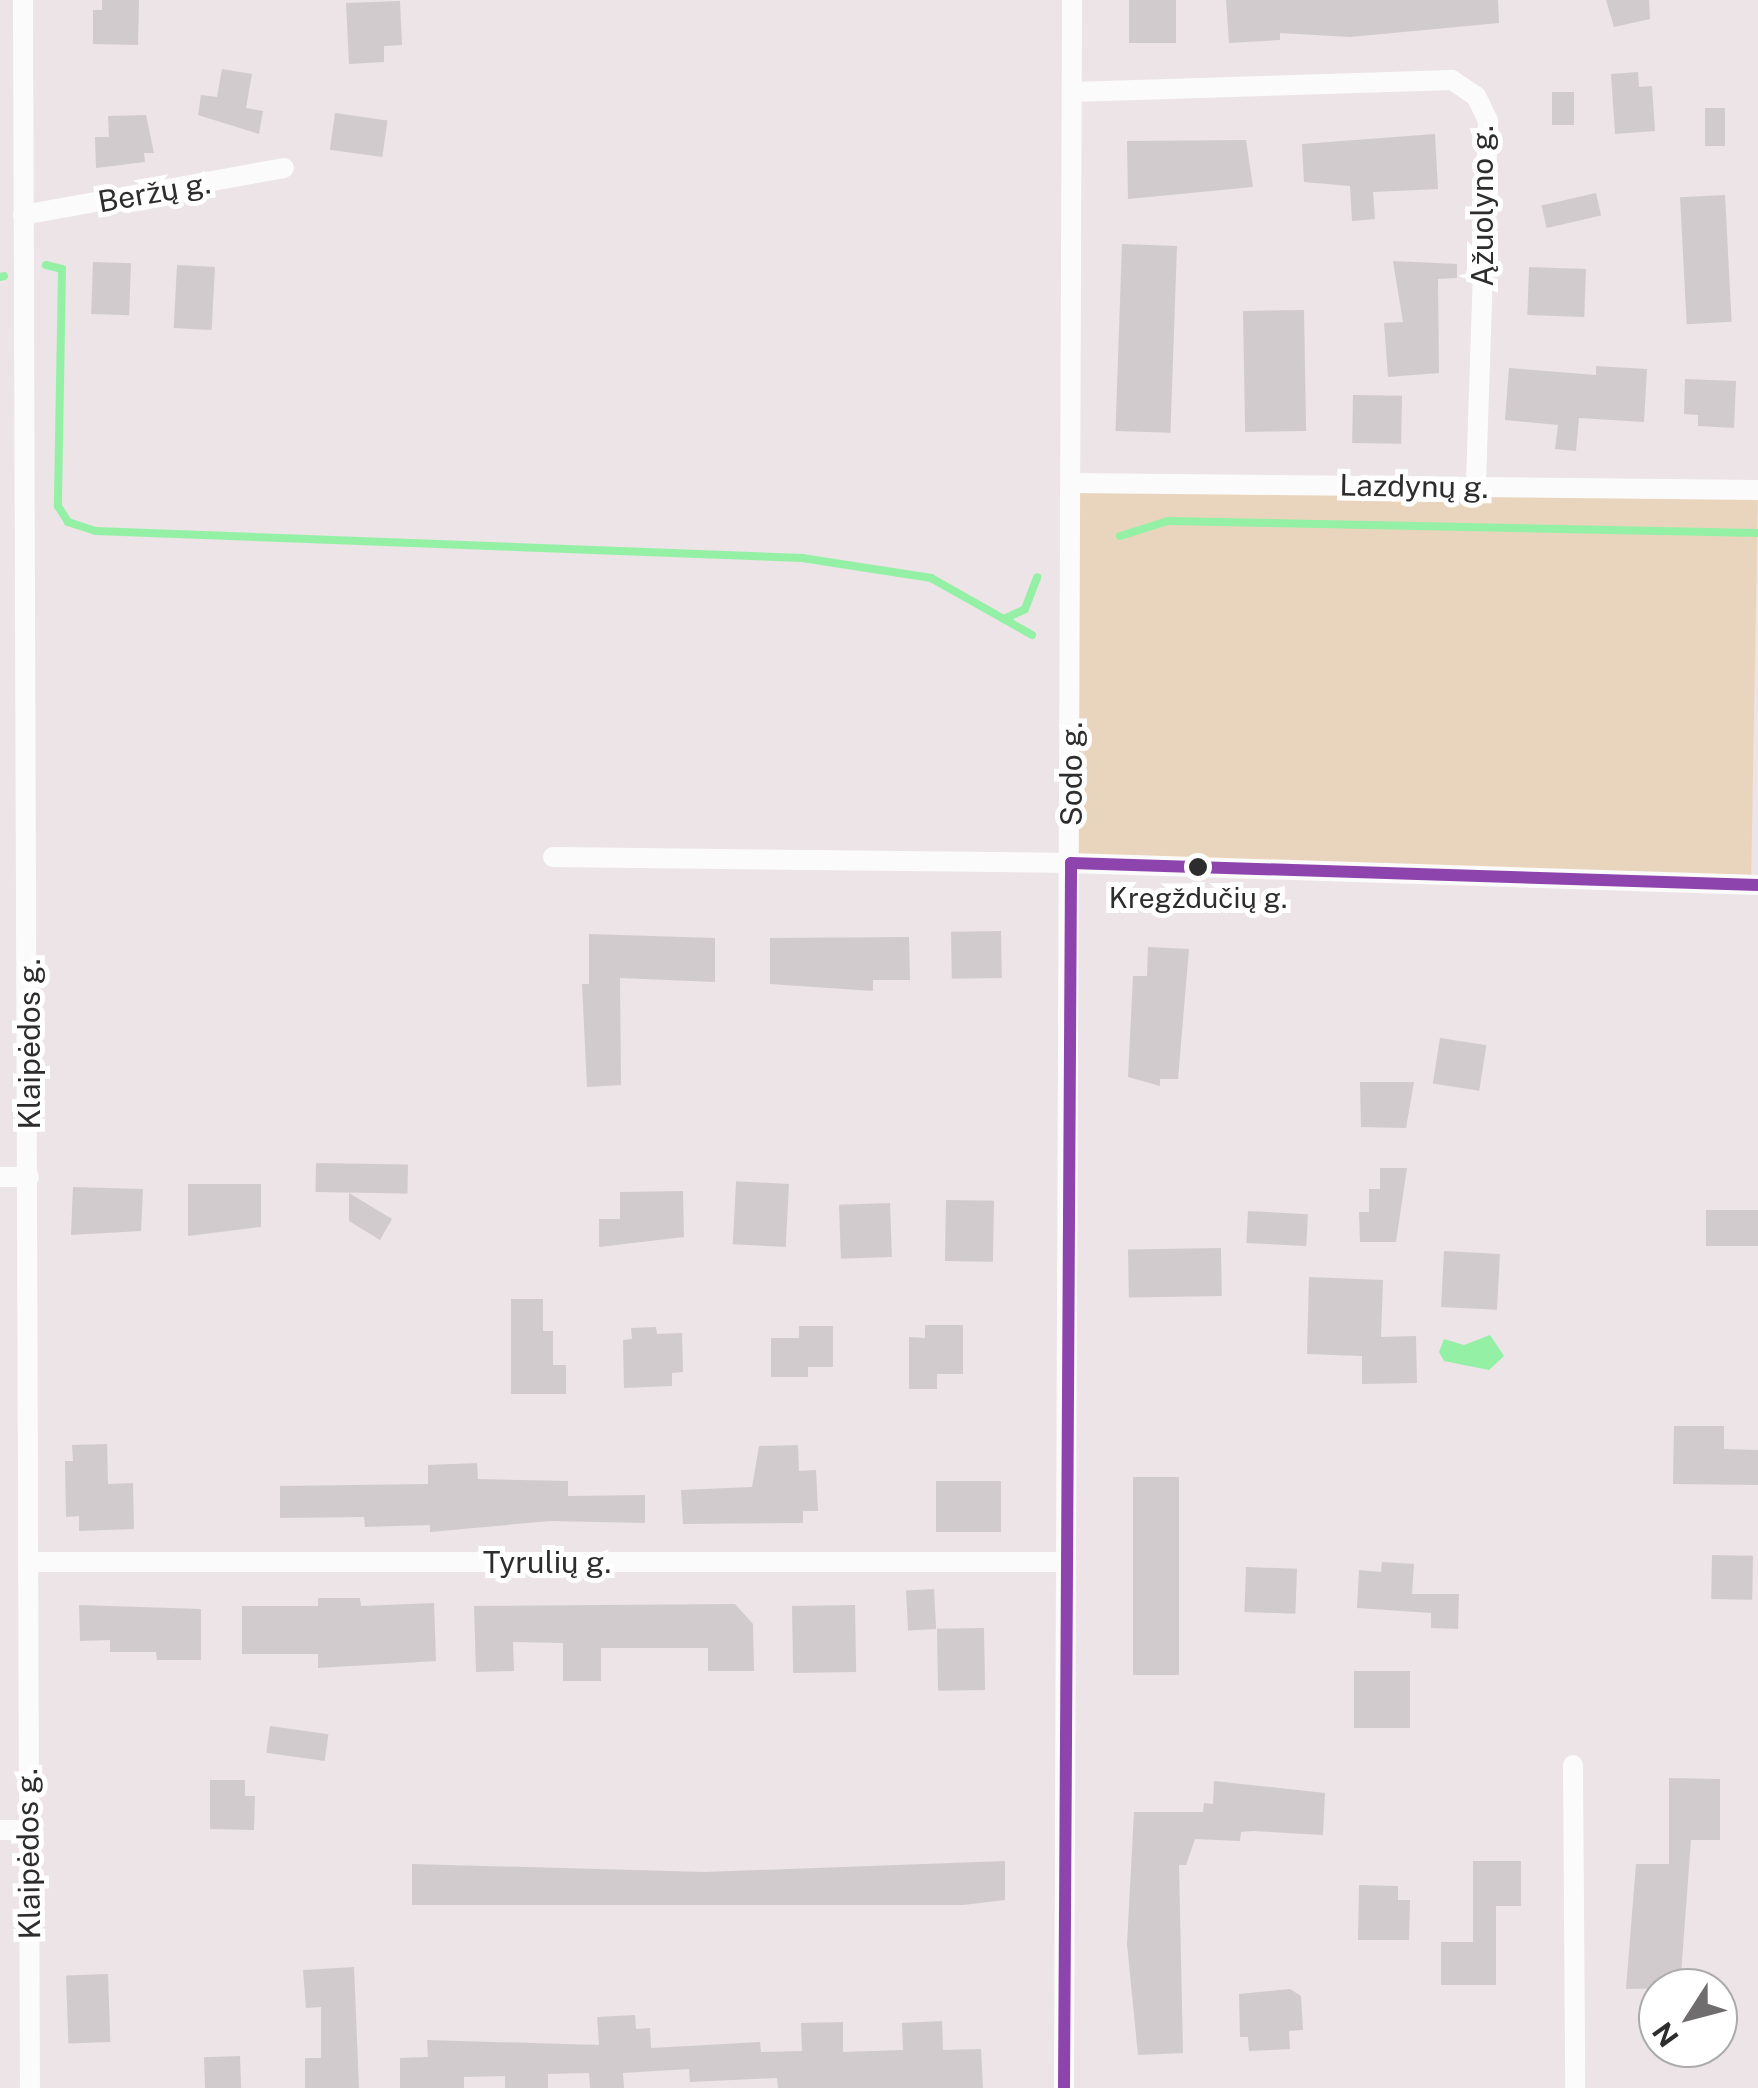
<!DOCTYPE html>
<meta charset="utf-8">
<style>
body{margin:0}
#map{position:relative;width:1758px;height:2088px;overflow:hidden;background:#ece4e7;font-family:"Public Sans",sans-serif}
div>[style]{position:absolute}
.green>*{inset:0;background:#e9d5bd;transform-origin:0 0}
.water>*{inset:0;background:#94f0a5}
.stream>*{height:8px;margin:-4px;padding:0 4px;transform-origin:4px;border-radius:4px;background:#94f0a5}
.building>*{inset:0;background:#d1cbce;transform-origin:0 0}
.minor>*{height:20px;margin:-10px;padding:0 10px;transform-origin:10px;border-radius:10px;background:#fcfbfb}
.bus-1>*{height:12px;margin:-6px;padding:0 6px;transform-origin:6px;border-radius:6px;background:#8e44ad}
.dots>*{width:28px;height:28px;translate:-50% -50%;box-sizing:border-box;border:5px solid #fff;border-radius:50%}
span{translate:-50% -50%;white-space:nowrap;text-align:center;line-height:1.15;-webkit-text-stroke:10px #fff;paint-order:stroke}
.bus-label{font-size:28px;color:#2d2d2d}
.street-label{font-size:30px;color:#2d2d2d}
.north{position:absolute;left:1638px;top:1968px;width:100px;height:100px;box-sizing:border-box;background:#fff;border:2px solid #ababab;border-radius:50%;rotate:234deg;font-size:28px;font-weight:700;line-height:40px;text-align:center;color:#2d2d2d}
.north::after{content:'';display:block;margin:auto;width:35px;height:45px;background:#706d6e;clip-path:polygon(50% 0,100% 100%,50% 72%,0 100%)}
</style>
<div id="map">
<div class="green">
<i style="left:1071px;top:483px;width:687px;height:380px;rotate:1deg"></i>
</div>
<div class="water">
<i style="clip-path:polygon(1490px 1335px,1504px 1356px,1489px 1370px,1444px 1361px,1439px 1352px,1444px 1339px,1464px 1345px)"></i>
</div>
<div class="stream">
<i style="left:46px;top:265px;width:16px;rotate:14deg"></i>
<i style="left:62px;top:269px;width:237px;rotate:91deg"></i>
<i style="left:58px;top:506px;width:19px;rotate:58deg"></i>
<i style="left:68px;top:522px;width:29px;rotate:18deg"></i>
<i style="left:96px;top:531px;width:707px;rotate:2.19deg"></i>
<i style="left:802px;top:558px;width:131px;rotate:8.8deg"></i>
<i style="left:931px;top:578px;width:116px;rotate:29.4deg"></i>
<i style="left:0;top:277px;width:4px;rotate:-14deg"></i>
<i style="left:1120px;top:536px;width:50px;rotate:-17.4deg"></i>
<i style="left:1168px;top:521px;width:590px;rotate:1.17deg"></i>
<i style="left:1004px;top:619px;width:23px;rotate:-25deg"></i>
<i style="left:1025px;top:609px;width:34px;rotate:-69deg"></i>
</div>
<div class="building">
<i style="clip-path:polygon(102px 0,139px 0,138px 45px,93px 44px,93px 10px,102px 10px)"></i>
<i style="left:1129px;top:0;width:47px;height:43px"></i>
<i style="clip-path:polygon(1226px 0,1498px 0,1499px 23px,1350px 37px,1280px 33px,1280px 40px,1229px 43px)"></i>
<i style="clip-path:polygon(1606px 0,1649px 0,1650px 19px,1614px 27px)"></i>
<i style="clip-path:polygon(400px 1px,402px 45px,384px 46px,384px 62px,349px 64px,346px 3px)"></i>
<i style="clip-path:polygon(222px 69px,252px 74px,246px 108px,263px 111px,259px 134px,198px 115px,201px 95px,217px 97px)"></i>
<i style="clip-path:polygon(1638px 72px,1639px 87px,1652px 86px,1655px 131px,1615px 134px,1611px 74px)"></i>
<i style="left:1552px;top:92px;width:22px;height:33px"></i>
<i style="left:1705px;top:108px;width:20px;height:38px"></i>
<i style="left:335px;top:113px;width:53px;height:37px;rotate:8deg"></i>
<i style="clip-path:polygon(146px 115px,154px 153px,144px 153px,145px 162px,96px 168px,95px 137px,109px 137px,108px 116px)"></i>
<i style="clip-path:polygon(1435px 134px,1438px 189px,1373px 192px,1375px 219px,1352px 221px,1350px 186px,1304px 182px,1302px 144px)"></i>
<i style="clip-path:polygon(1246px 140px,1253px 187px,1128px 199px,1127px 141px)"></i>
<i style="left:1596px;top:193px;width:23px;height:56px;rotate:77deg"></i>
<i style="left:1725px;top:195px;width:127px;height:45px;rotate:87deg"></i>
<i style="left:1122px;top:244px;width:55px;height:187px;rotate:2deg"></i>
<i style="clip-path:polygon(1393px 261px,1457px 264px,1457px 278px,1438px 279px,1439px 373px,1388px 377px,1384px 323px,1403px 322px)"></i>
<i style="left:93px;top:262px;width:38px;height:52px;rotate:2deg"></i>
<i style="left:177px;top:265px;width:38px;height:63px;rotate:3deg"></i>
<i style="left:1529px;top:267px;width:57px;height:48px;rotate:2deg"></i>
<i style="left:1304px;top:310px;width:121px;height:61px;rotate:89deg"></i>
<i style="clip-path:polygon(1596px 366px,1647px 369px,1644px 422px,1579px 418px,1576px 451px,1555px 449px,1558px 425px,1505px 420px,1509px 368px,1596px 375px)"></i>
<i style="clip-path:polygon(1685px 379px,1736px 381px,1734px 428px,1698px 426px,1698px 415px,1684px 414px)"></i>
<i style="left:1353px;top:395px;width:49px;height:48px;rotate:1deg"></i>
<i style="left:1001px;top:931px;width:47px;height:50px;rotate:89deg"></i>
<i style="clip-path:polygon(589px 934px,715px 938px,715px 982px,620px 978px,621px 1085px,587px 1087px,582px 984px,589px 984px)"></i>
<i style="clip-path:polygon(909px 937px,910px 980px,873px 980px,873px 991px,770px 984px,770px 938px)"></i>
<i style="clip-path:polygon(1148px 947px,1189px 949px,1178px 1079px,1160px 1079px,1160px 1086px,1128px 1077px,1133px 976px,1147px 976px)"></i>
<i style="left:1440px;top:1038px;width:47px;height:46px;rotate:9deg"></i>
<i style="clip-path:polygon(1360px 1082px,1414px 1082px,1406px 1128px,1361px 1127px)"></i>
<i style="left:316px;top:1163px;width:92px;height:29px;rotate:1deg"></i>
<i style="clip-path:polygon(1380px 1168px,1407px 1168px,1396px 1242px,1360px 1242px,1359px 1212px,1369px 1212px,1369px 1189px,1380px 1189px)"></i>
<i style="clip-path:polygon(188px 1184px,261px 1184px,261px 1227px,188px 1236px)"></i>
<i style="left:789px;top:1184px;width:63px;height:53px;rotate:93deg"></i>
<i style="clip-path:polygon(73px 1187px,143px 1189px,141px 1231px,71px 1235px)"></i>
<i style="clip-path:polygon(683px 1191px,684px 1237px,599px 1247px,599px 1219px,620px 1219px,620px 1192px)"></i>
<i style="clip-path:polygon(349px 1193px,392px 1219px,380px 1240px,349px 1221px)"></i>
<i style="left:946px;top:1200px;width:48px;height:61px;rotate:1deg"></i>
<i style="left:890px;top:1203px;width:54px;height:51px;rotate:88deg"></i>
<i style="left:1758px;top:1210px;width:36px;height:52px;rotate:90deg"></i>
<i style="left:1248px;top:1211px;width:60px;height:32px;rotate:3deg"></i>
<i style="left:1221px;top:1248px;width:48px;height:93px;rotate:89deg"></i>
<i style="left:1444px;top:1251px;width:56px;height:56px;rotate:3deg"></i>
<i style="clip-path:polygon(1309px 1277px,1383px 1280px,1381px 1337px,1416px 1336px,1417px 1383px,1362px 1384px,1362px 1356px,1307px 1354px)"></i>
<i style="clip-path:polygon(511px 1299px,543px 1299px,543px 1331px,553px 1331px,553px 1365px,566px 1365px,566px 1394px,511px 1394px)"></i>
<i style="clip-path:polygon(925px 1325px,963px 1325px,963px 1374px,937px 1374px,937px 1389px,909px 1389px,909px 1337px,925px 1338px)"></i>
<i style="clip-path:polygon(799px 1326px,833px 1326px,833px 1367px,808px 1367px,808px 1377px,771px 1377px,771px 1338px,799px 1338px)"></i>
<i style="clip-path:polygon(656px 1327px,657px 1334px,682px 1333px,683px 1372px,672px 1373px,672px 1386px,624px 1388px,623px 1340px,632px 1339px,631px 1328px)"></i>
<i style="clip-path:polygon(1674px 1426px,1724px 1426px,1724px 1449px,1758px 1450px,1758px 1485px,1673px 1484px)"></i>
<i style="clip-path:polygon(107px 1444px,108px 1484px,133px 1483px,134px 1529px,79px 1531px,79px 1516px,66px 1517px,65px 1461px,73px 1461px,72px 1445px)"></i>
<i style="clip-path:polygon(798px 1445px,799px 1471px,816px 1470px,818px 1511px,803px 1511px,803px 1523px,683px 1524px,681px 1490px,752px 1487px,759px 1446px)"></i>
<i style="clip-path:polygon(477px 1463px,478px 1479px,568px 1481px,568px 1496px,645px 1495px,645px 1523px,550px 1521px,430px 1532px,430px 1525px,365px 1527px,364px 1517px,280px 1518px,280px 1486px,428px 1484px,428px 1465px)"></i>
<i style="left:1133px;top:1477px;width:46px;height:198px"></i>
<i style="left:936px;top:1481px;width:65px;height:51px"></i>
<i style="left:1712px;top:1555px;width:41px;height:44px;rotate:1deg"></i>
<i style="clip-path:polygon(1382px 1562px,1414px 1564px,1412px 1594px,1459px 1594px,1458px 1629px,1431px 1628px,1431px 1613px,1357px 1608px,1359px 1570px,1381px 1572px)"></i>
<i style="left:1246px;top:1567px;width:51px;height:45px;rotate:2deg"></i>
<i style="left:934px;top:1589px;width:40px;height:28px;rotate:87deg"></i>
<i style="clip-path:polygon(318px 1598px,360px 1598px,361px 1606px,434px 1603px,436px 1661px,318px 1668px,318px 1654px,242px 1654px,242px 1606px,318px 1606px)"></i>
<i style="clip-path:polygon(735px 1604px,753px 1624px,754px 1671px,708px 1671px,708px 1648px,601px 1648px,601px 1681px,563px 1681px,563px 1643px,513px 1642px,514px 1671px,476px 1672px,474px 1606px)"></i>
<i style="clip-path:polygon(79px 1605px,201px 1609px,201px 1660px,157px 1660px,156px 1652px,110px 1652px,110px 1640px,80px 1641px)"></i>
<i style="left:855px;top:1605px;width:67px;height:63px;rotate:89deg"></i>
<i style="left:984px;top:1628px;width:62px;height:47px;rotate:89deg"></i>
<i style="left:1410px;top:1671px;width:57px;height:56px;rotate:90deg"></i>
<i style="left:270px;top:1726px;width:59px;height:27px;rotate:8deg"></i>
<i style="clip-path:polygon(1669px 1778px,1720px 1779px,1720px 1840px,1691px 1840px,1680px 1988px,1626px 1989px,1636px 1864px,1669px 1864px)"></i>
<i style="clip-path:polygon(210px 1780px,245px 1780px,245px 1796px,255px 1796px,254px 1830px,210px 1829px)"></i>
<i style="clip-path:polygon(1214px 1781px,1325px 1793px,1323px 1835px,1253px 1831px,1241px 1832px,1240px 1841px,1195px 1839px,1186px 1865px,1179px 1865px,1183px 2053px,1138px 2055px,1127px 1944px,1134px 1812px,1203px 1812px,1204px 1803px,1213px 1804px)"></i>
<i style="clip-path:polygon(1005px 1861px,1005px 1900px,963px 1905px,412px 1905px,412px 1864px,705px 1872px)"></i>
<i style="clip-path:polygon(1473px 1861px,1521px 1861px,1521px 1906px,1496px 1906px,1496px 1985px,1441px 1985px,1441px 1942px,1473px 1942px)"></i>
<i style="clip-path:polygon(1359px 1885px,1398px 1886px,1398px 1900px,1410px 1900px,1409px 1940px,1358px 1940px)"></i>
<i style="clip-path:polygon(354px 1967px,359px 2088px,305px 2088px,305px 2058px,321px 2058px,321px 2007px,306px 2008px,303px 1970px)"></i>
<i style="left:108px;top:1974px;width:68px;height:42px;rotate:88deg"></i>
<i style="clip-path:polygon(1290px 1989px,1301px 1996px,1303px 2030px,1289px 2031px,1290px 2049px,1249px 2051px,1248px 2037px,1240px 2037px,1239px 1994px)"></i>
<i style="clip-path:polygon(635px 2015px,636px 2029px,650px 2028px,651px 2048px,760px 2042px,761px 2052px,802px 2051px,801px 2023px,843px 2022px,843px 2052px,903px 2050px,902px 2023px,942px 2021px,943px 2050px,981px 2049px,983px 2088px,778px 2088px,777px 2078px,690px 2082px,689px 2069px,623px 2073px,624px 2088px,590px 2088px,589px 2073px,548px 2074px,548px 2088px,505px 2088px,505px 2076px,464px 2077px,464px 2088px,400px 2088px,400px 2058px,428px 2057px,427px 2040px,599px 2045px,597px 2017px)"></i>
<i style="left:240px;top:2056px;width:32px;height:36px;rotate:88deg"></i>
</div>
<div class="minor">
<i style="left:23px;top:0;width:2088px;rotate:89.81deg"></i>
<i style="left:1072px;top:92px;width:380px;rotate:-1.8deg"></i>
<i style="left:1452px;top:80px;width:29px;rotate:34deg"></i>
<i style="left:1476px;top:96px;width:28px;rotate:64deg"></i>
<i style="left:1488px;top:121px;width:366px;rotate:91.9deg"></i>
<i style="left:23px;top:215px;width:265px;rotate:-10.2deg"></i>
<i style="left:1071px;top:483px;width:687px;rotate:0.58deg"></i>
<i style="left:553px;top:857px;width:518px;rotate:0.66deg"></i>
<i style="left:1071px;top:863px;width:687px;rotate:1.83deg"></i>
<i style="left:0;top:1177px;width:29px"></i>
<i style="left:28px;top:1562px;width:1037px"></i>
<i style="left:1573px;top:1765px;width:323px;rotate:89.6deg"></i>
<i style="left:0;top:1830px;width:27px"></i>
<i style="left:1064px;top:2088px;width:2088px;rotate:-89.78deg"></i>
</div>
<div class="bus-1">
<i style="left:1071px;top:863px;width:687px;rotate:1.83deg"></i>
<i style="left:1064px;top:2088px;width:1225px;rotate:-89.67deg"></i>
</div>
<div class="dots">
<i style="left:1198px;top:867px;background:#2d2d2d"></i>
</div>
<div class="bus-label">
<span style="left:1198px;top:898px">Kregždučių g.</span>
</div>
<div class="street-label">
<span style="left:154px;top:192px;rotate:-10deg">Beržų g.</span>
<span style="left:1482px;top:206px;rotate:-90deg">Ąžuolyno g.</span>
<span style="left:1414px;top:486px;rotate:1deg">Lazdynų g.</span>
<span style="left:1071px;top:774px;rotate:-90deg">Sodo g.</span>
<span style="left:29px;top:1044px;rotate:-90deg">Klaipėdos g.</span>
<span style="left:547px;top:1562px">Tyrulių g.</span>
<span style="left:28px;top:1854px;rotate:-91deg">Klaipėdos g.</span>
</div>
<div class="north">N</div>
</div>
